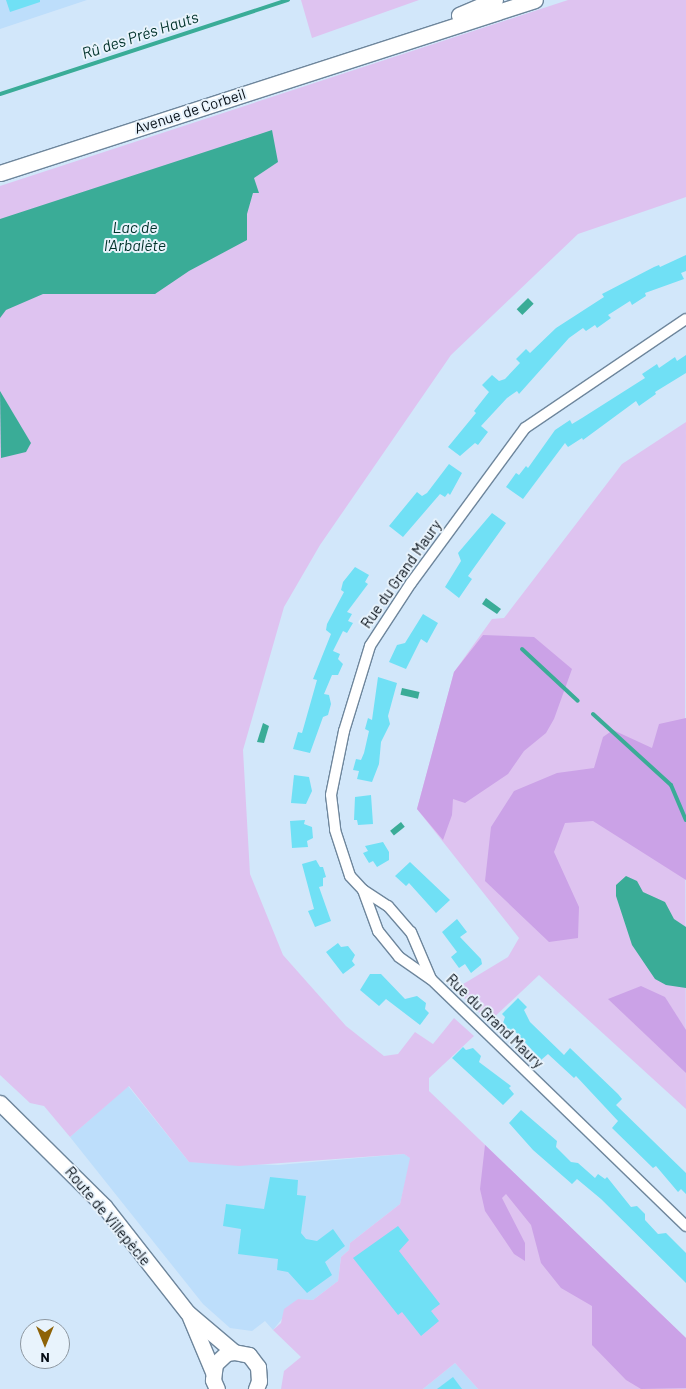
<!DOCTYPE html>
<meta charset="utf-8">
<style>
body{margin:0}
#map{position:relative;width:686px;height:1389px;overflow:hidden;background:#d2e7fa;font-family:Barlow,sans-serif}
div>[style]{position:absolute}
.built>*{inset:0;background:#bddefb}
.green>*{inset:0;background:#dec3f0}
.forest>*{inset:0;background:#cba2e7}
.water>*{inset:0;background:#3aac97;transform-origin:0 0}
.stream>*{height:4px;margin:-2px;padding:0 2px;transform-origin:2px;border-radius:2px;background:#3aac97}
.building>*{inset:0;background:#70e0f5}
.roads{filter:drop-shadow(1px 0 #6e869c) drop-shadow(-1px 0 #6e869c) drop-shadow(0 1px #6e869c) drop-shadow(0 -1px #6e869c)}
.street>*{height:10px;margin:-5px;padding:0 5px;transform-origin:5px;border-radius:5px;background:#fff}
.secondary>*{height:15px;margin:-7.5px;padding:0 7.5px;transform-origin:7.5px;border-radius:7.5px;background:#fff}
span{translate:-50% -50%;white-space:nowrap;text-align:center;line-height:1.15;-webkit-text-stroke:4px #e8f3fc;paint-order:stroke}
.street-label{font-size:15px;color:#050d15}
.water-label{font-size:16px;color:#00322a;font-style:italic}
.north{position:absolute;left:20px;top:1319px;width:50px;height:50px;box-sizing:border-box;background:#e8f3fc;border:1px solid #8d97a0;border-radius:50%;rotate:180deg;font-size:14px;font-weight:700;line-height:20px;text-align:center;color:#050d15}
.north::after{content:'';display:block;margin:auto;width:18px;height:22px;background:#8e6308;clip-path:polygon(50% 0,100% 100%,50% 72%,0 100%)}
</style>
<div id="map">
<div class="built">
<i style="clip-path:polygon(0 0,87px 0,0 29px)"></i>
<i style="clip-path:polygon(128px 1086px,189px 1162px,278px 1165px,404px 1154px,411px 1158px,400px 1204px,350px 1243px,349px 1250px,341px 1257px,338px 1281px,313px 1300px,298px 1299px,273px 1330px,265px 1321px,252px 1331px,230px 1328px,203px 1304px,70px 1137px)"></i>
<i style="clip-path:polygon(455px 1363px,478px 1389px,423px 1389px)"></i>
</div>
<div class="green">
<i style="clip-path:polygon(301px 0,419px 0,312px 38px)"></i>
<i style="clip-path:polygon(568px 0,686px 0,686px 197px,578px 234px,451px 355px,320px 545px,284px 607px,243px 750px,250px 874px,283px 955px,346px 1026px,384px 1056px,398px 1054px,415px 1032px,433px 1044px,454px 1018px,474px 1036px,429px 1078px,429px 1091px,686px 1338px,686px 1389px,478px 1389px,455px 1363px,423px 1389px,281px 1389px,284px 1371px,301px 1357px,273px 1330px,281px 1323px,284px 1309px,298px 1299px,313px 1300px,338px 1281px,341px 1257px,349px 1250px,350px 1243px,400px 1204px,410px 1158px,404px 1154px,239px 1166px,189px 1162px,129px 1086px,70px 1137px,44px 1106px,30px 1103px,0 1075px,0 186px)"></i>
<i style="clip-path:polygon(686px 422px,685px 759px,686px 1109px,539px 975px,489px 1022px,455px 989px,508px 957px,519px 938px,417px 809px,454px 672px,492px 619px,504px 618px,622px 464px)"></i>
</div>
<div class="forest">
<i style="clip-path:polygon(483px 635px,534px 637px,572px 669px,554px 719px,546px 733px,524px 751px,508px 774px,465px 803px,453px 799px,452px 815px,443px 840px,417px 809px,454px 672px)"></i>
<i style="clip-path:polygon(686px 718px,686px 880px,593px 821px,565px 823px,554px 852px,579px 907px,578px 938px,549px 942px,485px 881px,491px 827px,514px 791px,557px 773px,594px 768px,603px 737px,613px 730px,652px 748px,659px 724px)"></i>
<i style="clip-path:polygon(641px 986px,665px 997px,686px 1030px,686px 1073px,608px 999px)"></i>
<i style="clip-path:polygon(485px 1145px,686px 1338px,686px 1388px,641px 1389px,626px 1380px,592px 1345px,592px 1306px,561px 1288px,541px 1263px,531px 1225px,506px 1194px,502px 1198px,525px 1243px,525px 1261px,514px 1254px,485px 1211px,480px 1189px)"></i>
</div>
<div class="water">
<i style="clip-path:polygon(272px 130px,278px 162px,254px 178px,259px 193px,253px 193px,247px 214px,247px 240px,189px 271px,155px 294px,43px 294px,6px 310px,0 318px,0 219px)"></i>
<i style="left:528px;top:298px;width:8px;height:16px;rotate:45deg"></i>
<i style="clip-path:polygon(0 391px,31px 443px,26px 452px,1px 458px)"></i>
<i style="clip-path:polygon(486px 598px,501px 609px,497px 614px,482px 604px)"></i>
<i style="left:402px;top:688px;width:18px;height:7px;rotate:13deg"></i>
<i style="clip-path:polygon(263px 723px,269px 726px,264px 743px,257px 742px)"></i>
<i style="left:401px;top:822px;width:6px;height:14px;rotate:51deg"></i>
<i style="clip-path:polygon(626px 876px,637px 881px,643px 892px,665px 902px,674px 919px,686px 927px,686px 988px,666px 985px,655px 979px,632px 945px,616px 896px,616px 885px)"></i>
</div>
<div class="stream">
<i style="left:0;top:94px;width:303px;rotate:-18.1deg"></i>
<i style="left:522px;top:649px;width:76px;rotate:42.9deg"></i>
<i style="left:593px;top:714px;width:105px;rotate:42.3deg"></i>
<i style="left:671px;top:785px;width:38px;rotate:67deg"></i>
</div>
<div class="building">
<i style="clip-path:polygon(6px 0,40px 0,40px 2px,10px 12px)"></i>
<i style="clip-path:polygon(686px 255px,686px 271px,681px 273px,684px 279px,645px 293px,646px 296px,632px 305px,630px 301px,608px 315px,611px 318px,597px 328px,595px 325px,586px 331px,583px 328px,569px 338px,519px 394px,517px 391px,507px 398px,481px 426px,488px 432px,478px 445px,475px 443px,460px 456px,448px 447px,476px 413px,474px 411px,489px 392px,482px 385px,492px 375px,499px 381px,505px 379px,520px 363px,516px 359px,526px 349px,530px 353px,556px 328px,604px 297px,602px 294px,654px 267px,659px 265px,660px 267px)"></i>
<i style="clip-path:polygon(686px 355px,686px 373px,655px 392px,656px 394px,639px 406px,636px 401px,583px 440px,582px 438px,568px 447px,565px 443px,523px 499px,506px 487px,516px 473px,519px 475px,526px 466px,528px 468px,555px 430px,570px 420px,572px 424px,582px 418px,645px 378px,642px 374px,657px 364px,659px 368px,675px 357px,677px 361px)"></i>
<i style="clip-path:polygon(449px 464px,462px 473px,450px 495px,448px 493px,445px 497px,440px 494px,403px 537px,389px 526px,417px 492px,422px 496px,427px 493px)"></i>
<i style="clip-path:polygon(492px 513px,506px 523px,468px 576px,472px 579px,459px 598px,445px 587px,461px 561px,458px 553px)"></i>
<i style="clip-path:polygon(355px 567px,369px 575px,365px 582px,368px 584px,347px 612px,352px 614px,348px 621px,353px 623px,347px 633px,343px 631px,333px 651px,340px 654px,338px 659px,343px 664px,338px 675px,332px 675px,324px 694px,329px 695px,331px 704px,328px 715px,323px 717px,310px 753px,293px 749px,298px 732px,302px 733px,317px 680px,313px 679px,331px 634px,326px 630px,327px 624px,344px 592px,341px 590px,343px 582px)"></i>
<i style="clip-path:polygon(423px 614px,438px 623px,427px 643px,421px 639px,406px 669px,389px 662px,397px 645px,405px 643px)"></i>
<i style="clip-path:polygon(378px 677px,397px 683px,388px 716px,390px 724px,381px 742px,379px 764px,372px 782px,357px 779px,359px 771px,353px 770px,356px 759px,361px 760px,364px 753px,369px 731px,365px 729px,368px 718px,372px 720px)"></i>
<i style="clip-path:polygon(294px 775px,309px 777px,312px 791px,306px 804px,291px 803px)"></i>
<i style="clip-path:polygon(371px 795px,373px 824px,358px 825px,357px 820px,354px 820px,355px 797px)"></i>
<i style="clip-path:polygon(305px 820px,304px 824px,312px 827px,313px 838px,307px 841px,308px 847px,292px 848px,290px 821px)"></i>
<i style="clip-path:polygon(383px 842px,389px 852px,389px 860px,377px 867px,373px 861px,369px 863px,363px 853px,368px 851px,365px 846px)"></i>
<i style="clip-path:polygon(316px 860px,320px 867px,323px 867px,326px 877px,323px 878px,323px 886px,319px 887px,331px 921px,315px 927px,308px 911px,314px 909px,302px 864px)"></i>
<i style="clip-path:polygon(410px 862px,450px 900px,436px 913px,409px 883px,406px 886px,395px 876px)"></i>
<i style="clip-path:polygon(457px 919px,467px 932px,460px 937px,481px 959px,482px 964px,471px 973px,465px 964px,459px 968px,451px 957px,457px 952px,442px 932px)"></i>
<i style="clip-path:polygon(338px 943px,341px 947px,348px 946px,355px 955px,352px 961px,355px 965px,343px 974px,326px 952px)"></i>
<i style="clip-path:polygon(370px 974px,381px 974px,405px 999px,417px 996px,426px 1003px,425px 1009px,429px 1013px,420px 1025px,386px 999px,379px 1006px,360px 990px)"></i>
<i style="clip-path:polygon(518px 998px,527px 1007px,524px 1010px,530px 1022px,564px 1055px,570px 1048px,618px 1094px,622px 1099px,616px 1105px,686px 1173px,686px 1194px,681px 1189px,678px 1192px,656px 1166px,653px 1168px,612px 1128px,618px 1121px,576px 1076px,574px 1078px,548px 1054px,541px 1060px,513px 1029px,510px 1031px,503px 1023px,505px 1017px,502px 1014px)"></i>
<i style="clip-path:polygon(463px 1047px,466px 1050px,473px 1048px,481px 1056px,479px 1062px,511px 1086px,509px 1088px,514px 1094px,503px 1105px,452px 1058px)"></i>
<i style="clip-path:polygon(521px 1110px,557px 1141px,556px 1147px,571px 1162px,578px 1163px,595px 1178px,598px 1174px,605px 1179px,607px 1177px,631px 1207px,637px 1206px,645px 1214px,645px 1220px,658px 1234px,666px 1233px,686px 1253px,686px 1283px,601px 1199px,577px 1179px,572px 1184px,533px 1150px,509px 1123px)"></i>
<i style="clip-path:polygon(270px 1177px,298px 1180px,297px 1195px,306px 1196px,301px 1233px,306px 1239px,317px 1241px,333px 1229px,345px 1246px,325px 1262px,332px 1275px,307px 1293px,288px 1272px,277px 1270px,278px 1259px,238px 1254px,241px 1229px,223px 1226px,226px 1204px,264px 1209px)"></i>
<i style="clip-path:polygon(398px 1226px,409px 1240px,399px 1251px,440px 1304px,431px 1311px,439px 1321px,421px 1336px,402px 1312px,398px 1315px,353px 1258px)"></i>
<i style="clip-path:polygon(453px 1377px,462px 1389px,437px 1389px)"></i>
</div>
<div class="roads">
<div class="street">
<i style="left:686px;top:319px;width:194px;rotate:145.9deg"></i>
<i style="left:525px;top:428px;width:192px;rotate:126.3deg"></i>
<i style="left:411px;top:583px;width:75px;rotate:123.1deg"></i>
<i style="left:370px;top:646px;width:89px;rotate:107deg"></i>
<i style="left:344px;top:731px;width:65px;rotate:101.5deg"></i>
<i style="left:331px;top:795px;width:35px;rotate:83deg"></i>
<i style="left:335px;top:830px;width:48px;rotate:71.9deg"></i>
<i style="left:350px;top:876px;width:19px;rotate:47deg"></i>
<i style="left:363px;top:890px;width:30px;rotate:33deg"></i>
<i style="left:388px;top:906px;width:35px;rotate:49deg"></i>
<i style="left:411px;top:932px;width:51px;rotate:66.9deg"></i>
<i style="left:431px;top:979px;width:355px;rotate:44.1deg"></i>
<i style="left:363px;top:890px;width:44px;rotate:69.9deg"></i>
<i style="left:378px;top:931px;width:33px;rotate:51deg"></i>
<i style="left:399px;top:957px;width:39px;rotate:35deg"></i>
</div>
<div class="secondary">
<i style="left:459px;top:15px;width:39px;rotate:-23deg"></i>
<i style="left:0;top:173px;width:562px;rotate:-17.92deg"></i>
<i style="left:0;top:1103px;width:146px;rotate:44.7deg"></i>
<i style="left:104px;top:1206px;width:136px;rotate:51.9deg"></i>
<i style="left:188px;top:1313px;width:60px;rotate:40.3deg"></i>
<i style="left:190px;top:1317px;width:60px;rotate:67.3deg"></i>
<i style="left:217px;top:1389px;width:10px;rotate:-114deg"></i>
<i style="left:213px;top:1380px;width:16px;rotate:-83deg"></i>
<i style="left:215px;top:1364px;width:16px;rotate:-43deg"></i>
<i style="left:227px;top:1353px;width:7px;rotate:-8deg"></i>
<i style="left:234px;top:1352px;width:15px;rotate:11deg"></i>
<i style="left:249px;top:1355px;width:15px;rotate:53deg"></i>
<i style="left:258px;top:1367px;width:14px;rotate:86deg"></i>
<i style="left:259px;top:1381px;width:9px;rotate:111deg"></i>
</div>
</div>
<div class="street-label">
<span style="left:190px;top:111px;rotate:-18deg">Avenue de Corbeil</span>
<span style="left:401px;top:574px;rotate:-55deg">Rue du Grand Maury</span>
<span style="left:495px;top:1021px;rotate:44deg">Rue du Grand Maury</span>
<span style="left:108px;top:1216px;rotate:50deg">Route de Villepècle</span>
</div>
<div class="water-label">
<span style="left:140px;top:35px;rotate:-18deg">Rû des Prés Hauts</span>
<span style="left:135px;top:236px">Lac de<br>l'Arbalète</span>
</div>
<div class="north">N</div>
</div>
